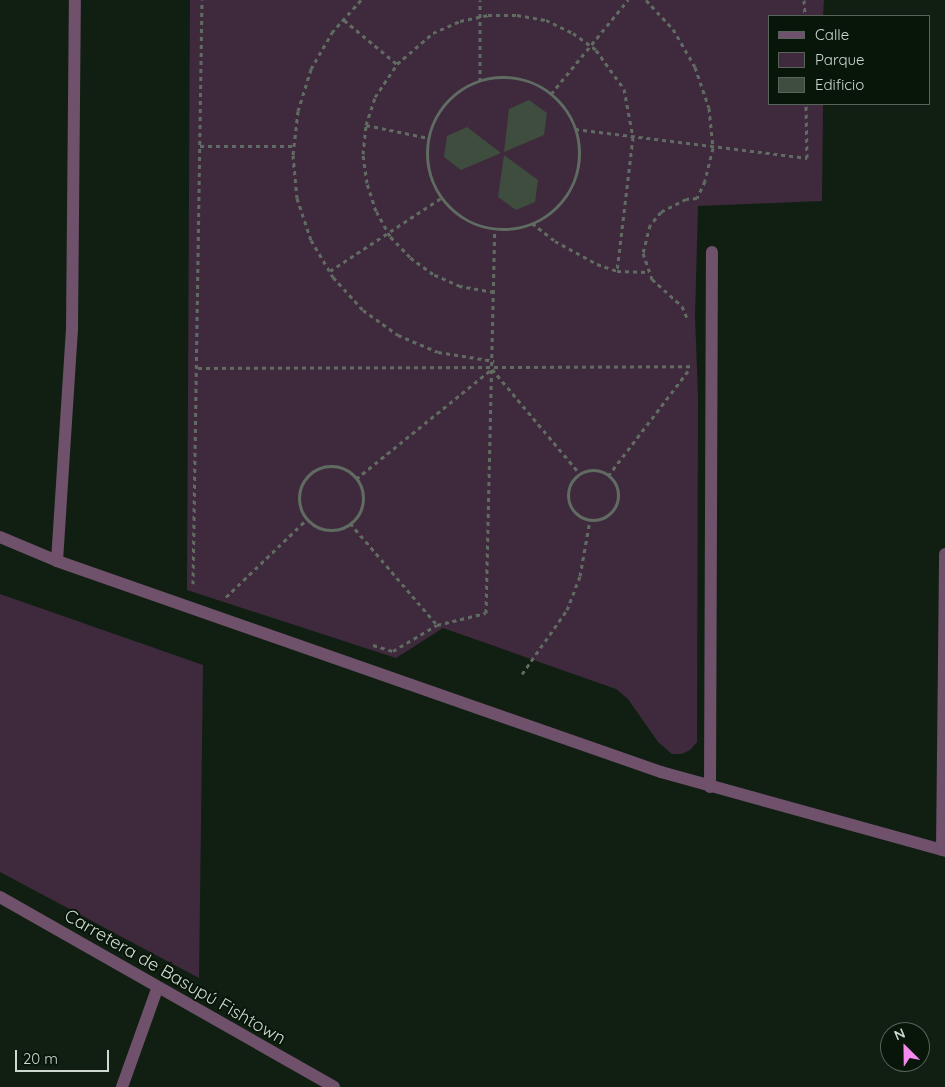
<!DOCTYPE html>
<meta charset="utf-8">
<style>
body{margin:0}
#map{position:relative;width:945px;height:1087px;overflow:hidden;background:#111f12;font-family:Quicksand,sans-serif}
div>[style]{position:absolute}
.green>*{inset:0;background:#3f2a3d}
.building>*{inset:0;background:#3e4d3e}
.path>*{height:3px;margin-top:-1.5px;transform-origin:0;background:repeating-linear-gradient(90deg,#606c61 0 4px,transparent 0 8px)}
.path>.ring{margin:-1.5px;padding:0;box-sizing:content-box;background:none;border:3px solid #606c61;border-radius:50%}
.service>*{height:12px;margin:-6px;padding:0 6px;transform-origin:6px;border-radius:6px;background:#6f516c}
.minor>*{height:12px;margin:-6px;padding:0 6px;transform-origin:6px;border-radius:6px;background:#6f516c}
.tertiary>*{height:12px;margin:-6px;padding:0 6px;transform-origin:6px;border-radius:6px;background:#6f516c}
span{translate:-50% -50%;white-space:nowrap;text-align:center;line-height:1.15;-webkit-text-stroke:4px #081509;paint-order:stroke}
.street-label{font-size:18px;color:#d0d9d0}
.legend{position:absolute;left:768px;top:15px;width:162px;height:90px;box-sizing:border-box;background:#081509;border:1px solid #586359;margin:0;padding:6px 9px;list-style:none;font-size:15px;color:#d0d9d0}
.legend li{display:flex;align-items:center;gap:10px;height:25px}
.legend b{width:25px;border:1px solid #586359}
.north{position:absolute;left:880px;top:1022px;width:50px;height:50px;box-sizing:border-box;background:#081509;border:1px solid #586359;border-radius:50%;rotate:337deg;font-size:14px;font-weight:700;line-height:20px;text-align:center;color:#d0d9d0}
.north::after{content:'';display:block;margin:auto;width:18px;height:22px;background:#f589ee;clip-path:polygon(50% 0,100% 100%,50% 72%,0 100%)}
.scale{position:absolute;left:15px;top:1050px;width:94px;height:22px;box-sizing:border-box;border:2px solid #d0d9d0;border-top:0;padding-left:6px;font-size:15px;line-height:18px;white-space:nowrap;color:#d0d9d0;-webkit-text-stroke:4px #081509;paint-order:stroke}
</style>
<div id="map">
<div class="green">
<i style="clip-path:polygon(190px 0,824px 0,823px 16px,769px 16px,769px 104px,823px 104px,822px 201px,698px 206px,695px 316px,698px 397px,697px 742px,690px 750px,682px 754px,672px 754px,658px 742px,628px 699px,616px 689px,443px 628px,396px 658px,187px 590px)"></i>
<i style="clip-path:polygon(0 594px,203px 665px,199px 978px,0 872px)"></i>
</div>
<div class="building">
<i style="clip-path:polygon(529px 100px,547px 113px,544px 135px,504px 152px,509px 109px)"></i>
<i style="clip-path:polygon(467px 127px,501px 153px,461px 170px,444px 157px,447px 136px)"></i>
<i style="clip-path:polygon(504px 155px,538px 180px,535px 202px,516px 210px,498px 197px)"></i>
</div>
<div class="path">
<i style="left:361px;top:0;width:42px;rotate:132.1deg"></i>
<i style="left:333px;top:31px;width:44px;rotate:120.1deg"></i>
<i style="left:311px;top:69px;width:44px;rotate:107.2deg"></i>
<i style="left:298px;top:111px;width:44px;rotate:96.5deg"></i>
<i style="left:293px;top:155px;width:43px;rotate:84.7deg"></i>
<i style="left:297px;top:198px;width:44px;rotate:71.6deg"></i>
<i style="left:311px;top:240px;width:43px;rotate:59.3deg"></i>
<i style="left:333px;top:277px;width:45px;rotate:47.7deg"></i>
<i style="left:363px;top:310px;width:43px;rotate:35.5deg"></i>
<i style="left:398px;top:335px;width:43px;rotate:23deg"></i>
<i style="left:438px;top:352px;width:57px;rotate:9.1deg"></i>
<i style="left:646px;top:0;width:40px;rotate:47deg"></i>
<i style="left:673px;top:29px;width:44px;rotate:59.9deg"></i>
<i style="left:695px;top:67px;width:43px;rotate:71.1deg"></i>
<i style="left:709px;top:108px;width:40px;rotate:84.3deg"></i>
<i style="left:713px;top:148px;width:34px;rotate:104deg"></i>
<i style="left:705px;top:181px;width:19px;rotate:115deg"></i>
<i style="left:697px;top:198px;width:11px;rotate:175deg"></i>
<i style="left:686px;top:199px;width:28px;rotate:153deg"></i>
<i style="left:661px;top:212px;width:17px;rotate:130deg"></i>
<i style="left:650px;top:225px;width:29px;rotate:104deg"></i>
<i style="left:643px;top:253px;width:28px;rotate:71deg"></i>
<i style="left:652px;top:279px;width:40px;rotate:42deg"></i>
<i style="left:682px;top:306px;width:13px;rotate:67deg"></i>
<i style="left:804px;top:0;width:16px;rotate:86deg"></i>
<i style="left:344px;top:20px;width:69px;rotate:39.7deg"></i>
<i class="ring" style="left:427px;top:77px;width:149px;height:149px"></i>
<i style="left:480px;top:81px;width:81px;rotate:-90deg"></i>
<i style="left:551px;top:94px;width:122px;rotate:-50.7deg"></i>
<i style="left:366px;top:125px;width:64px;rotate:11.7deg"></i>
<i style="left:575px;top:129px;width:234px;rotate:7.1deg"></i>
<i style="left:807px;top:158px;width:54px;rotate:-91.1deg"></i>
<i style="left:200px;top:146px;width:94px"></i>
<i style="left:532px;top:223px;width:29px;rotate:38deg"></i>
<i style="left:555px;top:241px;width:48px;rotate:28.7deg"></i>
<i style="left:597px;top:264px;width:21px;rotate:19deg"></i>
<i style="left:617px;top:271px;width:32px;rotate:2deg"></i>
<i style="left:330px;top:271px;width:133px;rotate:-33.3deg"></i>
<i style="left:494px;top:292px;width:35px;rotate:-170deg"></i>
<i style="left:460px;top:286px;width:30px;rotate:-156deg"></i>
<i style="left:433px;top:274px;width:29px;rotate:-144deg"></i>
<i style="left:410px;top:257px;width:29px;rotate:-134deg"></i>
<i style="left:390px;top:236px;width:29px;rotate:-119deg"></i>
<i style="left:376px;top:211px;width:29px;rotate:-108deg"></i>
<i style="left:367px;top:183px;width:29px;rotate:-98deg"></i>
<i style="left:363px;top:154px;width:29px;rotate:-84deg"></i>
<i style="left:366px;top:125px;width:29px;rotate:-72deg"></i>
<i style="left:375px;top:97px;width:40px;rotate:-56deg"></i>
<i style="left:397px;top:64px;width:48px;rotate:-40.7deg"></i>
<i style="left:433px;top:33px;width:30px;rotate:-24deg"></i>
<i style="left:460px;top:21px;width:29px;rotate:-12deg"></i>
<i style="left:488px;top:15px;width:29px"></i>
<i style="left:517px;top:15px;width:29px;rotate:10deg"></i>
<i style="left:546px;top:20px;width:30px;rotate:26deg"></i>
<i style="left:573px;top:33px;width:29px;rotate:36deg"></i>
<i style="left:596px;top:50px;width:48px;rotate:54.3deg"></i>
<i style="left:624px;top:89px;width:49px;rotate:79.4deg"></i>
<i style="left:633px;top:137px;width:135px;rotate:96.8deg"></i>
<i style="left:198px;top:368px;width:493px;rotate:-0.2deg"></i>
<i class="ring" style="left:299px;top:466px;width:61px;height:61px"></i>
<i class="ring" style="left:568px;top:470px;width:47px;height:47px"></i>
<i style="left:608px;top:476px;width:132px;rotate:-52.7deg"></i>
<i style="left:356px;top:479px;width:175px;rotate:-39deg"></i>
<i style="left:492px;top:369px;width:137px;rotate:50deg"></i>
<i style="left:350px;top:523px;width:134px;rotate:49.5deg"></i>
<i style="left:193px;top:584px;width:584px;rotate:-89.12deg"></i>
<i style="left:226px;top:597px;width:112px;rotate:-43.9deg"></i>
<i style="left:373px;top:645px;width:21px;rotate:17deg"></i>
<i style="left:393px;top:651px;width:51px;rotate:-30.6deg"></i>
<i style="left:437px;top:625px;width:50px;rotate:-13.8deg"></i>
<i style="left:486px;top:613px;width:384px;rotate:-88.7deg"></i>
<i style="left:522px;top:674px;width:78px;rotate:-54.9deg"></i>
<i style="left:567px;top:610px;width:36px;rotate:-69deg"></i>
<i style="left:580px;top:576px;width:57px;rotate:-79.9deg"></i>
</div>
<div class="service">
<i style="left:122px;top:1087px;width:104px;rotate:-70.3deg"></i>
</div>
<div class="minor">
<i style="left:0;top:537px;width:62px;rotate:22.8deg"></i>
<i style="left:57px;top:561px;width:640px;rotate:19.26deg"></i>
<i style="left:661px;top:772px;width:295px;rotate:15.5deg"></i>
<i style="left:57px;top:561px;width:231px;rotate:-86.3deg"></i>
<i style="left:72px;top:330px;width:330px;rotate:-89.5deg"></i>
<i style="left:710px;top:787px;width:535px;rotate:-89.79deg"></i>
<i style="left:942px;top:850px;width:296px;rotate:-89.4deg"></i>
</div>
<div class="tertiary">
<i style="left:0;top:897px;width:384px;rotate:29.6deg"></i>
</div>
<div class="street-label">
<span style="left:175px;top:977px;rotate:30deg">Carretera de Basupú Fishtown</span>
</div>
<ul class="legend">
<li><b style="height:6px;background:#6f516c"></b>Calle</li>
<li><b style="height:14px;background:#3f2a3d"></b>Parque</li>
<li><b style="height:14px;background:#3e4d3e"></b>Edificio</li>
</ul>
<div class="north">N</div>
<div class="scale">20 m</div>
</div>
